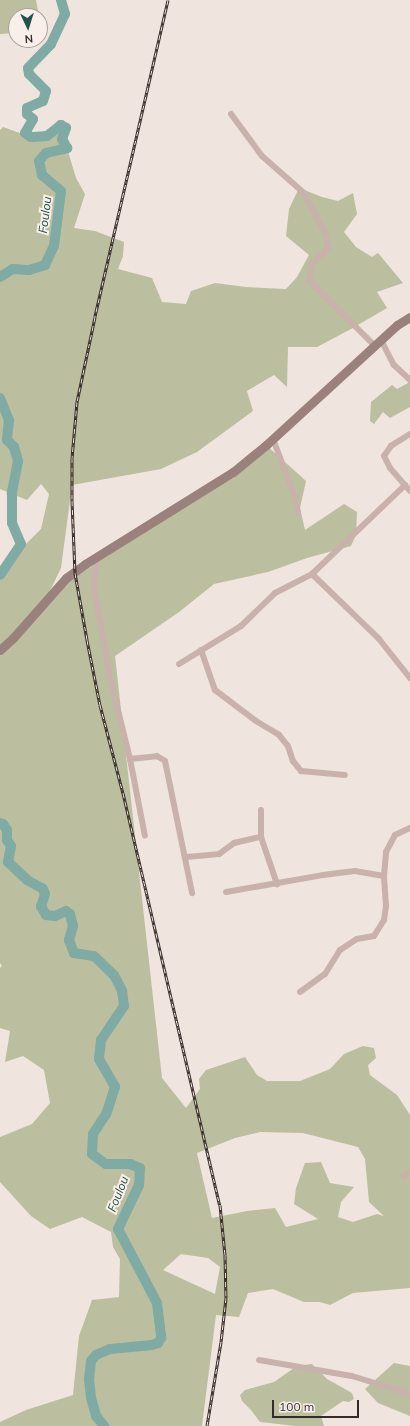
<!DOCTYPE html>
<style>
body{margin:0}
#map{position:relative;width:410px;height:1426px;overflow:hidden;background:#f0e4de;font-family:Mulish,sans-serif}
div>[style]{position:absolute}
.green>*{inset:0;background:#bbbe9f}
.river>*{height:10px;margin:-5px;padding:0 5px;transform-origin:5px;border-radius:5px;background:#7faba4}
.street>*{height:6px;margin:-3px;padding:0 3px;transform-origin:3px;border-radius:3px;background:#c8b2ab}
.secondary>*{height:9px;margin:-4.5px;padding:0 4.5px;transform-origin:4.5px;border-radius:4.5px;background:#9b817c}
.rail>*{height:3px;margin-top:-1.5px;transform-origin:0;background:repeating-linear-gradient(90deg,#f8efea 0 4.5px,#362b29 0 9px);box-sizing:border-box;border-block:1px solid #362b29}
span{translate:-50% -50%;white-space:nowrap;text-align:center;line-height:1.15;-webkit-text-stroke:4px #f8efea;paint-order:stroke}
.water-label{font-size:12px;color:#22544d;font-style:italic}
.north{position:absolute;left:8px;top:8px;width:40px;height:40px;box-sizing:border-box;background:#f8efea;border:1px solid #aaa19d;border-radius:50%;rotate:176deg;font-size:11px;font-weight:700;line-height:16px;text-align:center;color:#362b29}
.north::after{content:'';display:block;margin:auto;width:14px;height:18px;background:#22544d;clip-path:polygon(50% 0,100% 100%,50% 72%,0 100%)}
.scale{position:absolute;left:272px;top:1400px;width:87px;height:18px;box-sizing:border-box;border:2px solid #362b29;border-top:0;padding-left:5px;font-size:12px;line-height:14px;white-space:nowrap;color:#362b29;-webkit-text-stroke:3px #f8efea;paint-order:stroke}
</style>
<div id="map">
<div class="green">
<i style="clip-path:polygon(0 0,36px 0,39px 16px,16px 16px,16px 33px,0 34px)"></i>
<i style="clip-path:polygon(evenodd,61px 125px,66px 128px,62px 139px,67px 148px,76px 178px,85px 194px,74px 228px,95px 231px,124px 242px,123px 256px,118px 269px,152px 278px,162px 302px,186px 304px,191px 291px,215px 283px,246px 287px,286px 289px,297px 277px,309px 255px,286px 236px,289px 209px,299px 188px,322px 197px,338px 201px,353px 193px,357px 214px,344px 232px,356px 247px,372px 257px,378px 253px,403px 283px,377px 292px,387px 308px,351px 329px,317px 347px,288px 347px,287px 387px,274px 375px,247px 391px,253px 411px,197px 452px,161px 469px,72px 485px,61px 568px,47px 597px,266px 445px,306px 481px,300px 508px,305px 530px,344px 504px,357px 512px,356px 535px,351px 546px,307px 558px,268px 572px,214px 584px,179px 612px,115px 656px,162px 1078px,186px 1108px,200px 1089px,199px 1079px,206px 1070px,245px 1057px,257px 1075px,267px 1081px,300px 1081px,330px 1069px,344px 1054px,363px 1046px,374px 1048px,376px 1058px,368px 1065px,370px 1075px,397px 1095px,410px 1115px,410px 1288px,353px 1293px,330px 1305px,320px 1302px,304px 1302px,273px 1289px,248px 1293px,239px 1317px,216px 1315px,202px 1426px,0 1426px,0 1422px,26px 1410px,73px 1395px,79px 1336px,92px 1300px,119px 1297px,120px 1259px,113px 1247px,111px 1232px,82px 1217px,50px 1229px,31px 1216px,0 1182px,0 1137px,32px 1124px,50px 1103px,44px 1070px,23px 1056px,5px 1062px,10px 1031px,0 1028px,0 968px,2px 966px,0 963px,0 575px,21px 544px,25px 545px,41px 529px,49px 494px,41px 484px,27px 500px,0 489px,0 130px,3px 127px,31px 137px,47px 136px,61px 125px,260px 1132px,303px 1133px,358px 1147px,365px 1159px,369px 1202px,384px 1216px,377px 1214px,353px 1222px,338px 1217px,341px 1202px,354px 1187px,330px 1183px,321px 1162px,305px 1163px,296px 1188px,294px 1204px,318px 1219px,286px 1227px,275px 1208px,247px 1211px,212px 1218px,197px 1153px,235px 1138px,260px 1132px,61px 125px,181px 1254px,208px 1258px,220px 1267px,215px 1294px,163px 1270px,181px 1254px)"></i>
<i style="clip-path:polygon(410px 382px,410px 407px,390px 418px,383px 412px,374px 424px,370px 421px,371px 402px,392px 385px,397px 389px)"></i>
<i style="clip-path:polygon(394px 1363px,410px 1366px,410px 1416px,378px 1403px,365px 1389px)"></i>
<i style="clip-path:polygon(312px 1364px,327px 1379px,352px 1393px,354px 1399px,349px 1402px,343px 1401px,321px 1416px,324px 1426px,296px 1426px,260px 1422px,251px 1410px,242px 1401px,240px 1395px,245px 1390px,274px 1382px,297px 1366px)"></i>
</div>
<div class="river">
<i style="left:0;top:277px;width:15px;rotate:-32deg"></i>
<i style="left:13px;top:269px;width:16px;rotate:4deg"></i>
<i style="left:29px;top:270px;width:17px;rotate:-17deg"></i>
<i style="left:45px;top:265px;width:21px;rotate:-65deg"></i>
<i style="left:54px;top:246px;width:55px;rotate:-82.7deg"></i>
<i style="left:61px;top:191px;width:25px;rotate:-140deg"></i>
<i style="left:42px;top:175px;width:14px;rotate:-102deg"></i>
<i style="left:39px;top:161px;width:11px;rotate:-49deg"></i>
<i style="left:46px;top:153px;width:22px;rotate:-13deg"></i>
<i style="left:67px;top:148px;width:10px;rotate:-119deg"></i>
<i style="left:62px;top:139px;width:12px;rotate:-70deg"></i>
<i style="left:66px;top:128px;width:6px;rotate:-149deg"></i>
<i style="left:61px;top:125px;width:18px;rotate:142deg"></i>
<i style="left:47px;top:136px;width:16px;rotate:176deg"></i>
<i style="left:31px;top:137px;width:7px;rotate:-146deg"></i>
<i style="left:25px;top:133px;width:16px;rotate:-60deg"></i>
<i style="left:33px;top:119px;width:8px;rotate:-140deg"></i>
<i style="left:27px;top:114px;width:6px;rotate:-90deg"></i>
<i style="left:27px;top:108px;width:17px;rotate:-24deg"></i>
<i style="left:43px;top:101px;width:10px;rotate:-73deg"></i>
<i style="left:46px;top:91px;width:24px;rotate:-135deg"></i>
<i style="left:29px;top:74px;width:6px;rotate:-99deg"></i>
<i style="left:28px;top:68px;width:33px;rotate:-46deg"></i>
<i style="left:51px;top:44px;width:33px;rotate:-65deg"></i>
<i style="left:65px;top:14px;width:15px;rotate:-106deg"></i>
<i style="left:0;top:398px;width:24px;rotate:68deg"></i>
<i style="left:9px;top:420px;width:20px;rotate:96deg"></i>
<i style="left:7px;top:440px;width:10px;rotate:45deg"></i>
<i style="left:14px;top:447px;width:15px;rotate:74deg"></i>
<i style="left:18px;top:461px;width:33px;rotate:101deg"></i>
<i style="left:12px;top:493px;width:30px;rotate:90deg"></i>
<i style="left:12px;top:523px;width:23px;rotate:67deg"></i>
<i style="left:21px;top:544px;width:37px;rotate:124deg"></i>
<i style="left:0;top:823px;width:3px;rotate:18deg"></i>
<i style="left:3px;top:824px;width:7px;rotate:56deg"></i>
<i style="left:7px;top:830px;width:10px;rotate:90deg"></i>
<i style="left:7px;top:840px;width:7px;rotate:56deg"></i>
<i style="left:11px;top:846px;width:16px;rotate:101deg"></i>
<i style="left:8px;top:862px;width:26px;rotate:43deg"></i>
<i style="left:27px;top:880px;width:18px;rotate:29deg"></i>
<i style="left:43px;top:889px;width:5px;rotate:68deg"></i>
<i style="left:45px;top:894px;width:13px;rotate:108deg"></i>
<i style="left:41px;top:906px;width:10px;rotate:61deg"></i>
<i style="left:46px;top:915px;width:9px;rotate:6deg"></i>
<i style="left:55px;top:916px;width:12px;rotate:-24deg"></i>
<i style="left:66px;top:911px;width:5px;rotate:37deg"></i>
<i style="left:70px;top:914px;width:12px;rotate:76deg"></i>
<i style="left:73px;top:926px;width:15px;rotate:106deg"></i>
<i style="left:69px;top:940px;width:14px;rotate:69deg"></i>
<i style="left:74px;top:953px;width:20px;rotate:9deg"></i>
<i style="left:94px;top:956px;width:28px;rotate:44deg"></i>
<i style="left:114px;top:975px;width:18px;rotate:63deg"></i>
<i style="left:122px;top:991px;width:15px;rotate:82deg"></i>
<i style="left:124px;top:1006px;width:41px;rotate:124.1deg"></i>
<i style="left:101px;top:1040px;width:19px;rotate:96deg"></i>
<i style="left:99px;top:1059px;width:32px;rotate:60deg"></i>
<i style="left:115px;top:1087px;width:28px;rotate:108deg"></i>
<i style="left:106px;top:1114px;width:24px;rotate:123deg"></i>
<i style="left:93px;top:1134px;width:20px;rotate:93deg"></i>
<i style="left:92px;top:1154px;width:17px;rotate:36deg"></i>
<i style="left:106px;top:1164px;width:24px"></i>
<i style="left:130px;top:1164px;width:11px;rotate:22deg"></i>
<i style="left:140px;top:1168px;width:17px;rotate:93deg"></i>
<i style="left:139px;top:1185px;width:49px;rotate:115.5deg"></i>
<i style="left:118px;top:1229px;width:84px;rotate:62.2deg"></i>
<i style="left:157px;top:1303px;width:35px;rotate:83deg"></i>
<i style="left:161px;top:1338px;width:6px;rotate:121deg"></i>
<i style="left:158px;top:1343px;width:6px;rotate:162deg"></i>
<i style="left:152px;top:1345px;width:42px;rotate:174.6deg"></i>
<i style="left:110px;top:1349px;width:15px;rotate:157deg"></i>
<i style="left:96px;top:1355px;width:8px;rotate:130deg"></i>
<i style="left:91px;top:1361px;width:18px;rotate:96deg"></i>
<i style="left:89px;top:1379px;width:19px;rotate:84deg"></i>
<i style="left:91px;top:1398px;width:19px;rotate:74deg"></i>
<i style="left:96px;top:1416px;width:13px;rotate:51deg"></i>
</div>
<div class="street">
<i style="left:231px;top:114px;width:52px;rotate:53.6deg"></i>
<i style="left:262px;top:156px;width:56px;rotate:41.4deg"></i>
<i style="left:304px;top:193px;width:47px;rotate:62.4deg"></i>
<i style="left:326px;top:235px;width:14px;rotate:82deg"></i>
<i style="left:328px;top:249px;width:21px;rotate:139deg"></i>
<i style="left:312px;top:263px;width:18px;rotate:96deg"></i>
<i style="left:310px;top:281px;width:92px;rotate:45deg"></i>
<i style="left:381px;top:340px;width:28px;rotate:63deg"></i>
<i style="left:394px;top:365px;width:22px;rotate:43deg"></i>
<i style="left:410px;top:434px;width:22px;rotate:148deg"></i>
<i style="left:391px;top:446px;width:12px;rotate:125deg"></i>
<i style="left:384px;top:456px;width:13px;rotate:63deg"></i>
<i style="left:390px;top:468px;width:30px;rotate:49deg"></i>
<i style="left:273px;top:439px;width:62px;rotate:69.2deg"></i>
<i style="left:295px;top:497px;width:16px;rotate:79deg"></i>
<i style="left:97px;top:557px;width:31px;rotate:96deg"></i>
<i style="left:94px;top:588px;width:91px;rotate:79.9deg"></i>
<i style="left:110px;top:678px;width:83px;rotate:76.1deg"></i>
<i style="left:130px;top:759px;width:78px;rotate:79deg"></i>
<i style="left:312px;top:574px;width:93px;rotate:44.1deg"></i>
<i style="left:379px;top:639px;width:50px;rotate:51.5deg"></i>
<i style="left:201px;top:650px;width:42px;rotate:70.7deg"></i>
<i style="left:215px;top:690px;width:51px;rotate:37.1deg"></i>
<i style="left:256px;top:721px;width:27px;rotate:31deg"></i>
<i style="left:279px;top:735px;width:14px;rotate:51deg"></i>
<i style="left:288px;top:746px;width:16px;rotate:72deg"></i>
<i style="left:293px;top:761px;width:13px;rotate:51deg"></i>
<i style="left:301px;top:771px;width:44px;rotate:5.2deg"></i>
<i style="left:179px;top:664px;width:73px;rotate:-31.5deg"></i>
<i style="left:241px;top:626px;width:47px;rotate:-44.1deg"></i>
<i style="left:275px;top:593px;width:42px;rotate:-27.2deg"></i>
<i style="left:312px;top:574px;width:129px;rotate:-43.7deg"></i>
<i style="left:130px;top:759px;width:27px;rotate:-6deg"></i>
<i style="left:157px;top:756px;width:9px;rotate:32deg"></i>
<i style="left:165px;top:761px;width:135px;rotate:78.4deg"></i>
<i style="left:261px;top:810px;width:27px;rotate:90deg"></i>
<i style="left:261px;top:837px;width:50px;rotate:71.2deg"></i>
<i style="left:186px;top:857px;width:33px;rotate:-5deg"></i>
<i style="left:219px;top:854px;width:19px;rotate:-36deg"></i>
<i style="left:234px;top:843px;width:28px;rotate:-13deg"></i>
<i style="left:226px;top:892px;width:98px;rotate:-9.9deg"></i>
<i style="left:323px;top:875px;width:32px;rotate:-7deg"></i>
<i style="left:355px;top:871px;width:29px;rotate:10deg"></i>
<i style="left:300px;top:992px;width:31px;rotate:-36deg"></i>
<i style="left:325px;top:974px;width:28px;rotate:-58deg"></i>
<i style="left:340px;top:950px;width:20px;rotate:-33deg"></i>
<i style="left:357px;top:939px;width:17px;rotate:-10deg"></i>
<i style="left:374px;top:936px;width:19px;rotate:-58deg"></i>
<i style="left:384px;top:920px;width:14px;rotate:-82deg"></i>
<i style="left:386px;top:906px;width:30px;rotate:-94deg"></i>
<i style="left:384px;top:876px;width:24px;rotate:-85deg"></i>
<i style="left:386px;top:852px;width:19px;rotate:-62deg"></i>
<i style="left:395px;top:835px;width:17px;rotate:-25deg"></i>
<i style="left:404px;top:1176px;width:7px;rotate:-27deg"></i>
<i style="left:259px;top:1360px;width:94px;rotate:9.8deg"></i>
<i style="left:352px;top:1376px;width:61px;rotate:17.2deg"></i>
</div>
<div class="secondary">
<i style="left:0;top:650px;width:18px;rotate:-43deg"></i>
<i style="left:13px;top:638px;width:80px;rotate:-48.5deg"></i>
<i style="left:66px;top:578px;width:24px;rotate:-36deg"></i>
<i style="left:85px;top:564px;width:174px;rotate:-31.9deg"></i>
<i style="left:233px;top:472px;width:43px;rotate:-39.3deg"></i>
<i style="left:266px;top:445px;width:178px;rotate:-42.5deg"></i>
<i style="left:397px;top:325px;width:15px;rotate:-32deg"></i>
</div>
<div class="rail">
<i style="left:168px;top:0;width:325px;rotate:103deg"></i>
<i style="left:95px;top:317px;width:87px;rotate:102deg"></i>
<i style="left:77px;top:402px;width:56px;rotate:95.1deg"></i>
<i style="left:72px;top:458px;width:43px;rotate:90deg"></i>
<i style="left:72px;top:501px;width:72px;rotate:87.6deg"></i>
<i style="left:75px;top:573px;width:68px;rotate:79.8deg"></i>
<i style="left:87px;top:640px;width:66px;rotate:78.7deg"></i>
<i style="left:100px;top:705px;width:91px;rotate:75.4deg"></i>
<i style="left:123px;top:793px;width:423px;rotate:76.8deg"></i>
<i style="left:220px;top:1205px;width:50px;rotate:84.3deg"></i>
<i style="left:225px;top:1255px;width:43px;rotate:88.7deg"></i>
<i style="left:226px;top:1298px;width:44px;rotate:96.5deg"></i>
<i style="left:221px;top:1342px;width:85px;rotate:99.5deg"></i>
</div>
<div class="water-label">
<span style="left:45px;top:215px;rotate:-83deg">Foulou</span>
<span style="left:118px;top:1194px;rotate:-68deg">Foulou</span>
</div>
<div class="north">N</div>
<div class="scale">100 m</div>
</div>
